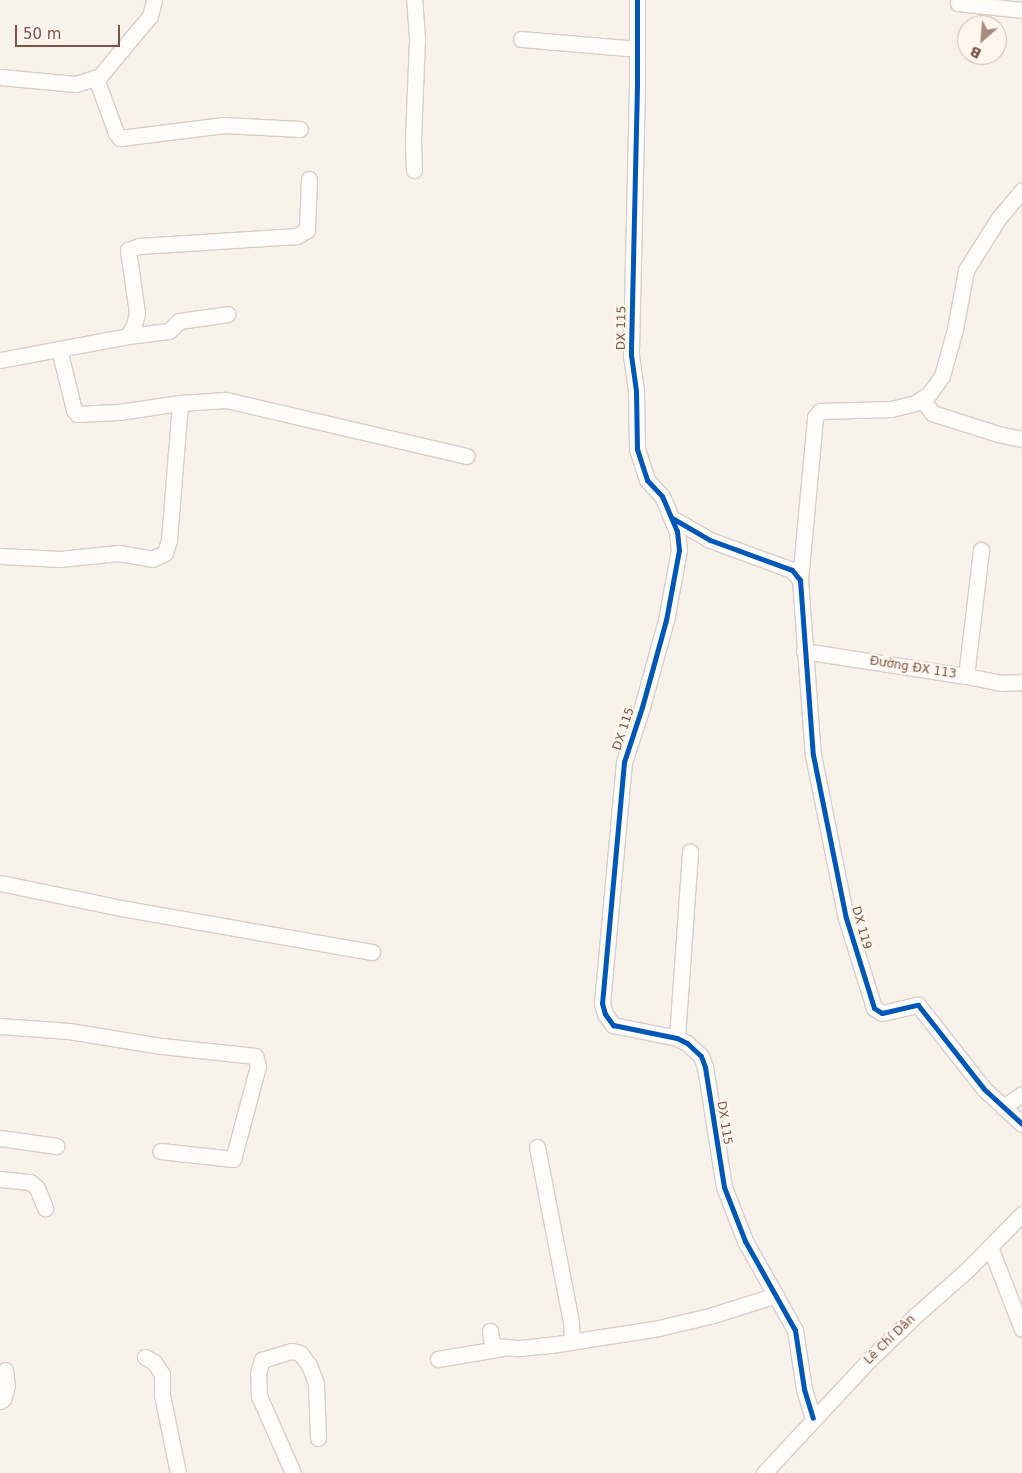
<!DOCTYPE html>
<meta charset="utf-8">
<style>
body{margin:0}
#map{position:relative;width:1022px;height:1473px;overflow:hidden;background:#f9f2eb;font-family:"DejaVu Sans",sans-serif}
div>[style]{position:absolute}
.roads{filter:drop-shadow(1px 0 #d8cdc8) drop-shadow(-1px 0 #d8cdc8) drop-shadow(0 1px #d8cdc8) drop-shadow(0 -1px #d8cdc8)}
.minor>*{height:15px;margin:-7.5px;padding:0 7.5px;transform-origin:7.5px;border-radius:7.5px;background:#fefdfc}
.cycleway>*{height:5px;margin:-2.5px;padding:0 2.5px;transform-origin:2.5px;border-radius:2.5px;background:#0057b8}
span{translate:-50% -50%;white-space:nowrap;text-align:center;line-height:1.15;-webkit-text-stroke:4.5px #fff7ee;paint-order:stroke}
.street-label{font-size:12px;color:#7b5447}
.north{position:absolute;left:957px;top:15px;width:50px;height:50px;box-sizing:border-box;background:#fff7ee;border:1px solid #cab6ab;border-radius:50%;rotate:207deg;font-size:14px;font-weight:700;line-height:20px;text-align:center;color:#7b5447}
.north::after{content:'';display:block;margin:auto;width:18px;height:22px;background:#a78b80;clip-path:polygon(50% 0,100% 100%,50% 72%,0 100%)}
.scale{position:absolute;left:15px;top:25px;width:105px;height:22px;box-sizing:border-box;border:2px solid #7b5447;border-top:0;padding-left:6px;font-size:15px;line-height:18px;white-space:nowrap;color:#7b5447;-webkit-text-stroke:4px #fff7ee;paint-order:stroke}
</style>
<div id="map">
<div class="roads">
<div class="minor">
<i style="left:637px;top:0;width:85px;rotate:90deg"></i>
<i style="left:637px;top:85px;width:270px;rotate:91.3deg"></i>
<i style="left:631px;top:355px;width:37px;rotate:82deg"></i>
<i style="left:636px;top:392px;width:57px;rotate:89deg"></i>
<i style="left:637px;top:449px;width:33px;rotate:72deg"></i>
<i style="left:647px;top:480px;width:22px;rotate:47deg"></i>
<i style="left:662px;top:496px;width:38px;rotate:67deg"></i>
<i style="left:677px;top:531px;width:19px;rotate:84deg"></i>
<i style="left:679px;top:550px;width:71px;rotate:100.5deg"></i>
<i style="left:666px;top:620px;width:90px;rotate:105.4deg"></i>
<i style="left:642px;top:707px;width:58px;rotate:108.1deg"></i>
<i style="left:624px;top:762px;width:242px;rotate:95.2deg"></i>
<i style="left:602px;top:1003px;width:11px;rotate:75deg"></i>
<i style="left:605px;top:1014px;width:14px;rotate:54deg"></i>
<i style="left:613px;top:1025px;width:65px;rotate:11.5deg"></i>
<i style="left:677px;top:1038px;width:11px;rotate:27deg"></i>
<i style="left:687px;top:1043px;width:19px;rotate:43deg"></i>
<i style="left:701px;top:1056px;width:12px;rotate:70deg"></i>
<i style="left:705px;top:1067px;width:121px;rotate:81deg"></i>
<i style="left:724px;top:1187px;width:58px;rotate:68.7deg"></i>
<i style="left:745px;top:1241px;width:102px;rotate:60.7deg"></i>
<i style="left:795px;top:1330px;width:60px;rotate:81.3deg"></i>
<i style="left:804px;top:1389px;width:30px;rotate:73deg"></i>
<i style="left:958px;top:3px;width:64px;rotate:6.2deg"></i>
<i style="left:521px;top:39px;width:116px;rotate:4.9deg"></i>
<i style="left:0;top:77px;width:76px;rotate:5.3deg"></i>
<i style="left:76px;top:84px;width:25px;rotate:-18deg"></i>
<i style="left:100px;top:76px;width:78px;rotate:-50.2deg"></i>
<i style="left:150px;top:16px;width:16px;rotate:-76deg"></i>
<i style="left:96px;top:78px;width:59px;rotate:70deg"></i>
<i style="left:116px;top:133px;width:6px;rotate:51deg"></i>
<i style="left:120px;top:138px;width:105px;rotate:-7.1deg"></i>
<i style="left:224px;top:125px;width:76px;rotate:3deg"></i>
<i style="left:414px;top:170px;width:31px;rotate:-92deg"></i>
<i style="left:413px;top:139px;width:100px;rotate:-87.7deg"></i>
<i style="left:417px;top:39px;width:39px;rotate:-94deg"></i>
<i style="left:128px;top:336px;width:41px;rotate:-7deg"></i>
<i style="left:169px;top:331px;width:14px;rotate:-45deg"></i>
<i style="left:179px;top:321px;width:49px;rotate:-8.1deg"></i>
<i style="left:59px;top:349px;width:63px;rotate:76.2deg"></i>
<i style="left:74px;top:410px;width:5px;rotate:53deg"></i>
<i style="left:77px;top:414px;width:42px;rotate:-2.7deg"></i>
<i style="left:119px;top:412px;width:62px;rotate:-8.4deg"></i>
<i style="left:180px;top:403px;width:46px;rotate:-3.7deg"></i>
<i style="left:226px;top:400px;width:247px;rotate:13.1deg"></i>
<i style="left:0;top:360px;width:130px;rotate:-10.6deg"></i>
<i style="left:128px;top:336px;width:13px;rotate:-61deg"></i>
<i style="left:134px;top:325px;width:12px;rotate:-76deg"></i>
<i style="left:137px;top:313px;width:64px;rotate:-98.1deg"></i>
<i style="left:128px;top:250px;width:12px;rotate:-20deg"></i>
<i style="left:139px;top:246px;width:158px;rotate:-3.6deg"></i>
<i style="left:297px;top:236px;width:12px;rotate:-31deg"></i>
<i style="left:307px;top:230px;width:51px;rotate:-87.8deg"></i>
<i style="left:922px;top:399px;width:17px;rotate:54deg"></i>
<i style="left:932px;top:413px;width:69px;rotate:17.7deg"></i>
<i style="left:998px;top:434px;width:25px;rotate:12deg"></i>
<i style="left:672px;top:518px;width:44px;rotate:30.1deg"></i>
<i style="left:710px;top:540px;width:87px;rotate:20.1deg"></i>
<i style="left:792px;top:570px;width:13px;rotate:51deg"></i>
<i style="left:800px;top:580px;width:175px;rotate:85.8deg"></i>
<i style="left:813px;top:755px;width:166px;rotate:78.6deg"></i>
<i style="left:846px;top:918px;width:94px;rotate:72.7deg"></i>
<i style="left:874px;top:1008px;width:9px;rotate:32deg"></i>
<i style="left:882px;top:1013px;width:37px;rotate:-13deg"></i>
<i style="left:918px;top:1005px;width:107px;rotate:51.8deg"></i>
<i style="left:984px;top:1089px;width:52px;rotate:42.6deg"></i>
<i style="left:0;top:556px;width:60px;rotate:2.9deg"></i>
<i style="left:60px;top:559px;width:59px;rotate:-5.8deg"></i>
<i style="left:119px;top:553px;width:34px;rotate:10deg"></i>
<i style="left:152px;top:559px;width:14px;rotate:-25deg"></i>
<i style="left:165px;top:553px;width:14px;rotate:-73deg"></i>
<i style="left:169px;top:540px;width:137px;rotate:-85.4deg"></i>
<i style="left:800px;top:580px;width:164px;rotate:-84.7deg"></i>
<i style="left:815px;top:417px;width:8px;rotate:-50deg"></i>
<i style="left:820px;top:411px;width:71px;rotate:-1.6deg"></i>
<i style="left:891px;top:409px;width:25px;rotate:-14deg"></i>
<i style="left:915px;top:403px;width:17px;rotate:-33deg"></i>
<i style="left:929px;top:394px;width:22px;rotate:-54deg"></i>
<i style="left:942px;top:376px;width:49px;rotate:-74.5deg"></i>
<i style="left:955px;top:329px;width:60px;rotate:-79.4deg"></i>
<i style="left:966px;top:270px;width:60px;rotate:-57.9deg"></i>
<i style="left:998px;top:219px;width:38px;rotate:-50deg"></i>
<i style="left:804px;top:651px;width:164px;rotate:8.8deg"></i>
<i style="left:966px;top:676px;width:36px;rotate:11deg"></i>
<i style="left:1001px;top:683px;width:21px;rotate:-3deg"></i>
<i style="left:966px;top:676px;width:127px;rotate:-83.2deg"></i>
<i style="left:0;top:883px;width:129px;rotate:11.7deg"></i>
<i style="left:126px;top:909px;width:250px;rotate:9.9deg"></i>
<i style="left:0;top:1026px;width:69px;rotate:4.1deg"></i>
<i style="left:69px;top:1031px;width:94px;rotate:9.2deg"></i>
<i style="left:162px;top:1046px;width:94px;rotate:6.1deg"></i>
<i style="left:255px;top:1056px;width:10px;rotate:73deg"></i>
<i style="left:258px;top:1066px;width:96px;rotate:105deg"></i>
<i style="left:233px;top:1159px;width:73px;rotate:-173.7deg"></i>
<i style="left:677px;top:1038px;width:187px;rotate:-86deg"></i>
<i style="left:1003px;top:1107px;width:23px;rotate:-34deg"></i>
<i style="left:0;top:1138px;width:57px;rotate:8.1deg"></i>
<i style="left:537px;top:1147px;width:178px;rotate:79deg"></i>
<i style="left:571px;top:1322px;width:20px;rotate:87deg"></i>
<i style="left:0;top:1179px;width:30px;rotate:6deg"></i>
<i style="left:30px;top:1182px;width:9px;rotate:41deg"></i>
<i style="left:37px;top:1188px;width:22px;rotate:68deg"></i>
<i style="left:990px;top:1247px;width:88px;rotate:68.7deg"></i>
<i style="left:490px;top:1331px;width:12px;rotate:81deg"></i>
<i style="left:492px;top:1343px;width:4px;rotate:45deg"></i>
<i style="left:495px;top:1346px;width:25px;rotate:5deg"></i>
<i style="left:520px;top:1348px;width:31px;rotate:-6deg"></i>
<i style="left:551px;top:1345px;width:109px;rotate:-8.9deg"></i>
<i style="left:659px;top:1328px;width:56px;rotate:-13.5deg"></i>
<i style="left:713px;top:1315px;width:66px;rotate:-17.6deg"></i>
<i style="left:145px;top:1357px;width:10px;rotate:29deg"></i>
<i style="left:154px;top:1362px;width:14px;rotate:56deg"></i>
<i style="left:162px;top:1374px;width:21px;rotate:90deg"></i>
<i style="left:162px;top:1395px;width:80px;rotate:78.4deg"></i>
<i style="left:438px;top:1359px;width:67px;rotate:-9.5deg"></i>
<i style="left:0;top:1401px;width:4px;rotate:-34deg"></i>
<i style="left:3px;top:1399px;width:14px;rotate:-73deg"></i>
<i style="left:7px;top:1386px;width:16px;rotate:-97deg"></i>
<i style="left:293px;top:1473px;width:84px;rotate:-113.8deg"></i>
<i style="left:259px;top:1396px;width:23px;rotate:-92deg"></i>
<i style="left:258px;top:1373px;width:14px;rotate:-73deg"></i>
<i style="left:262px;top:1360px;width:31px;rotate:-17deg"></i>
<i style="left:292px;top:1351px;width:8px;rotate:14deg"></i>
<i style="left:300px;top:1353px;width:15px;rotate:53deg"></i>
<i style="left:309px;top:1365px;width:19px;rotate:69deg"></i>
<i style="left:316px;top:1383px;width:55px;rotate:87.9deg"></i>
<i style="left:764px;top:1473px;width:154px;rotate:-47.1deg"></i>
<i style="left:869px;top:1360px;width:65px;rotate:-43.8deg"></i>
<i style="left:916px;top:1315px;width:69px;rotate:-41.5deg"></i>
<i style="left:968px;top:1269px;width:77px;rotate:-45.5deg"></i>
</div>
</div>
<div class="cycleway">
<i style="left:637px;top:0;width:85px;rotate:90deg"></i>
<i style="left:637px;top:85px;width:270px;rotate:91.3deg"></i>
<i style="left:631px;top:355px;width:37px;rotate:82deg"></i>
<i style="left:636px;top:392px;width:57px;rotate:89deg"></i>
<i style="left:637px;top:449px;width:33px;rotate:72deg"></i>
<i style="left:647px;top:480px;width:22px;rotate:47deg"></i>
<i style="left:662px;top:496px;width:38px;rotate:67deg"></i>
<i style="left:677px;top:531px;width:19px;rotate:84deg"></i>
<i style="left:679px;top:550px;width:71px;rotate:100.5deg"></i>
<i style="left:666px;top:620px;width:90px;rotate:105.4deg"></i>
<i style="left:642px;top:707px;width:58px;rotate:108.1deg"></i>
<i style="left:624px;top:762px;width:242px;rotate:95.2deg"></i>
<i style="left:602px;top:1003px;width:11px;rotate:75deg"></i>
<i style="left:605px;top:1014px;width:14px;rotate:54deg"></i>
<i style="left:613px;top:1025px;width:65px;rotate:11.5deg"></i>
<i style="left:677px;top:1038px;width:11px;rotate:27deg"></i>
<i style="left:687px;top:1043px;width:19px;rotate:43deg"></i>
<i style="left:701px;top:1056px;width:12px;rotate:70deg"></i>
<i style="left:705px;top:1067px;width:121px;rotate:81deg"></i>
<i style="left:724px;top:1187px;width:58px;rotate:68.7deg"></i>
<i style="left:745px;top:1241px;width:102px;rotate:60.7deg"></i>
<i style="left:795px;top:1330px;width:60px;rotate:81.3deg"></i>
<i style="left:804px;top:1389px;width:30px;rotate:73deg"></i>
<i style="left:672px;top:518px;width:44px;rotate:30.1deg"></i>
<i style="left:710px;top:540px;width:87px;rotate:20.1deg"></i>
<i style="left:792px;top:570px;width:13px;rotate:51deg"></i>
<i style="left:800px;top:580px;width:175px;rotate:85.8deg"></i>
<i style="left:813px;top:755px;width:166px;rotate:78.6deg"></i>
<i style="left:846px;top:918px;width:94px;rotate:72.7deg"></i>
<i style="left:874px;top:1008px;width:9px;rotate:32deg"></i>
<i style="left:882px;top:1013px;width:37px;rotate:-13deg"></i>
<i style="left:918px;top:1005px;width:107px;rotate:51.8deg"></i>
<i style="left:984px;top:1089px;width:52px;rotate:42.6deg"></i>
</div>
<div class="street-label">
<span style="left:622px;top:328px;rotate:-89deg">DX 115</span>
<span style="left:913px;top:668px;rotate:9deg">Đường ĐX 113</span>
<span style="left:624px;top:729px;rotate:-72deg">DX 115</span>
<span style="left:861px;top:928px;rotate:74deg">DX 119</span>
<span style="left:724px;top:1123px;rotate:81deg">DX 115</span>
<span style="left:890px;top:1340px;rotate:-44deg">Lê Chí Dân</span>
</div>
<div class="north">B</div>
<div class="scale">50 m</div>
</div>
